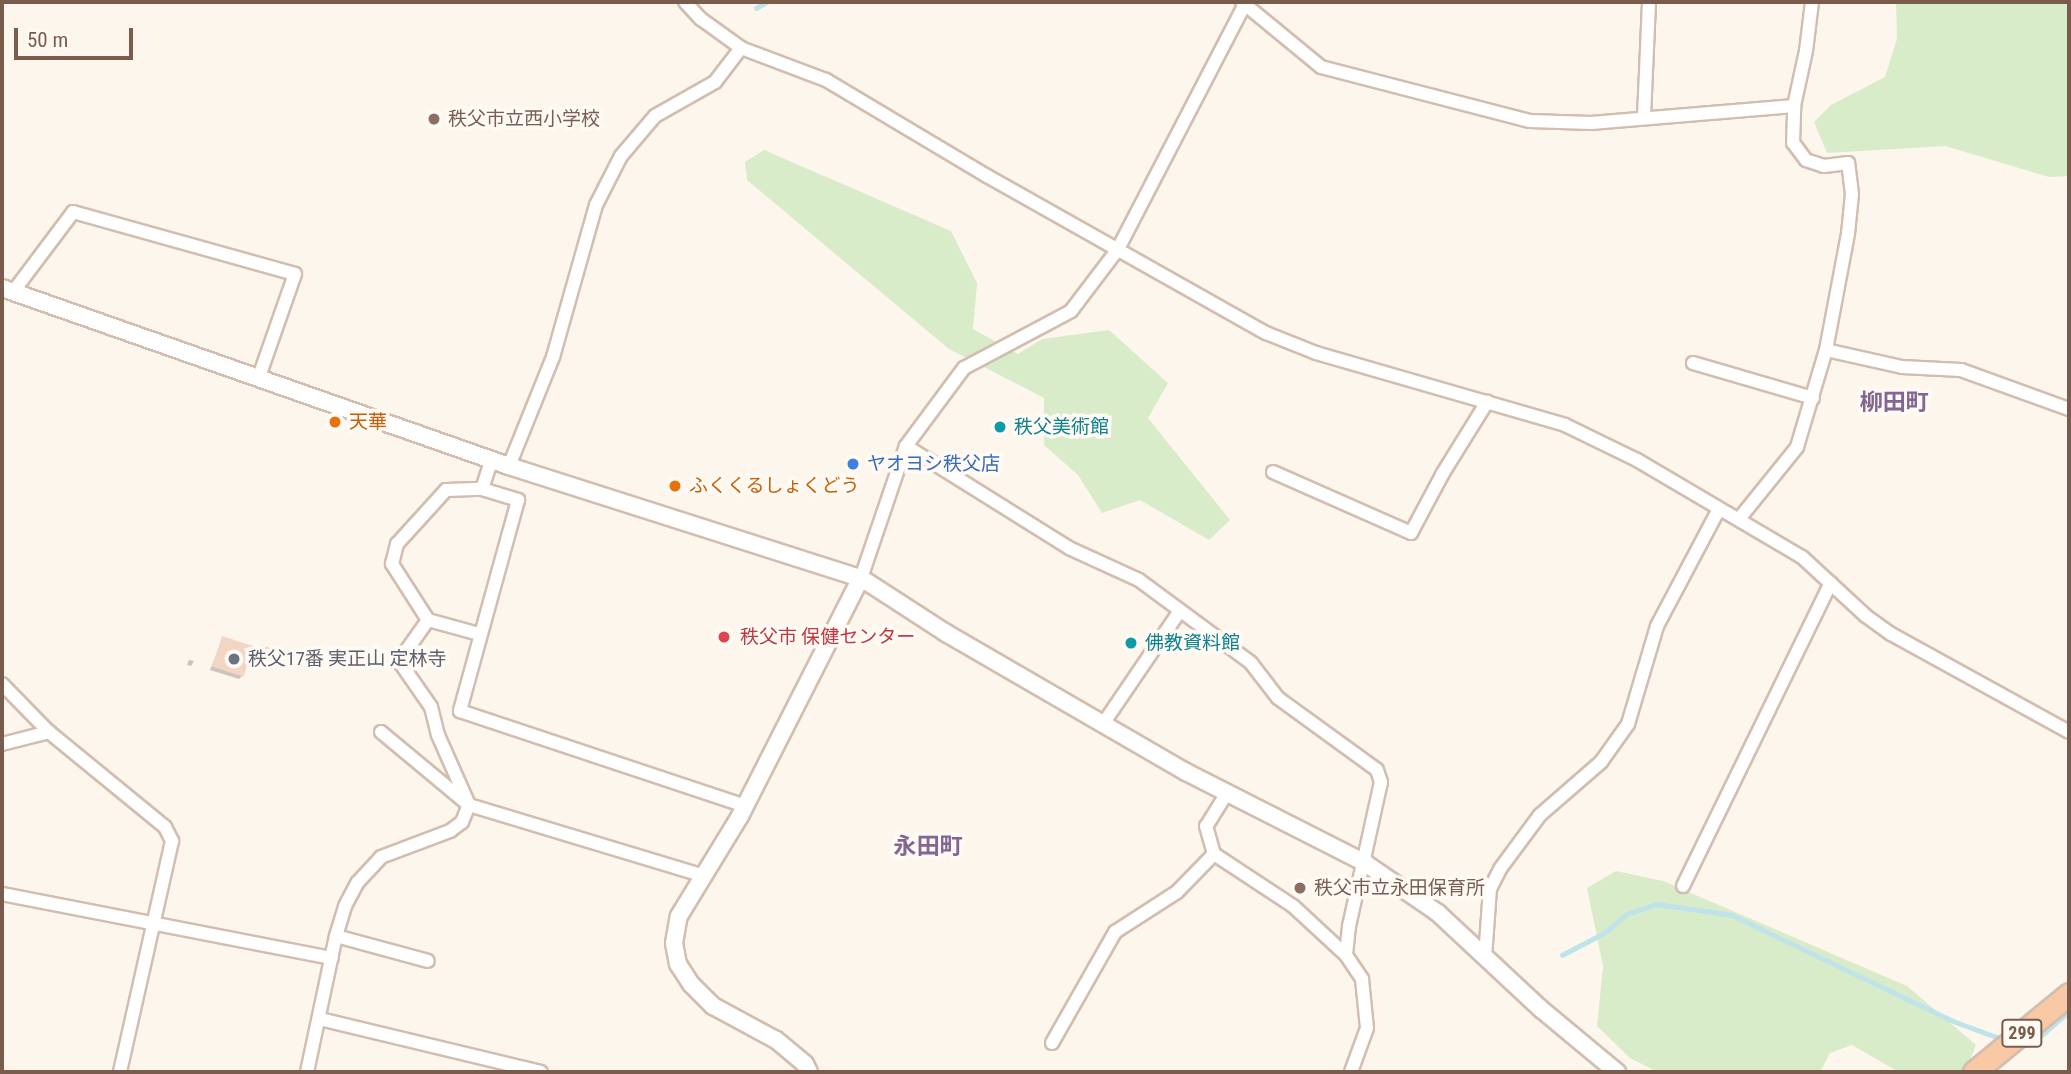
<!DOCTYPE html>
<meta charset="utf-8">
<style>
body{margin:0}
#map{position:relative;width:2071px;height:1074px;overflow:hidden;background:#fdf6ec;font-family:"Roboto Condensed","Noto Sans JP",sans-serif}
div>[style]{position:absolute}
.green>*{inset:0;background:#d8ecc9}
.shadow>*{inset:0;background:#0003}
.stream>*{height:4.5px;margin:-2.25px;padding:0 2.25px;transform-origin:2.25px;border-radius:2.25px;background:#bfe3e8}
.building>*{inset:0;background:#f3d5c3;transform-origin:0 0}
.roads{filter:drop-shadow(2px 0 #d1beb0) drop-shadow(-2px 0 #d1beb0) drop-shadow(0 2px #d1beb0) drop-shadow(0 -2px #d1beb0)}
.minor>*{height:12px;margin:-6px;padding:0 6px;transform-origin:6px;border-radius:6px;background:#fff}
.tertiary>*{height:16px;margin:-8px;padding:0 8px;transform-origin:8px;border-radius:8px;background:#fff}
.trunk>*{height:21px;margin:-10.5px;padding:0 10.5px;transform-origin:10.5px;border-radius:10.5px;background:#f9c8a4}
.dots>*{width:19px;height:19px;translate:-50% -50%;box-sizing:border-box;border:4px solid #fffaf3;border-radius:50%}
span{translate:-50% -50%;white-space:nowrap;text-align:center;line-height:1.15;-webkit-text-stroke:7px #fffaf3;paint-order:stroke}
.shield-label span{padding:2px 5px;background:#fffaf3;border:2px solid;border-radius:5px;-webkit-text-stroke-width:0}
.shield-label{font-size:18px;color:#7a5c4d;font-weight:700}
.education-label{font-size:19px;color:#785e54}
.left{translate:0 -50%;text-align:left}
.food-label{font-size:19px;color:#c56008}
.culture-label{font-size:19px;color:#0d838f}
.shop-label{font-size:19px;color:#366cbe}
.health-label{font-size:19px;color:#be3a42}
.worship-label{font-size:19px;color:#5b616d}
.quarter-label{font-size:23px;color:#846695;font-weight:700}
.frame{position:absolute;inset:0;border:4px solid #7a5c4d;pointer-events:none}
.scale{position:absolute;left:14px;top:28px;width:119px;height:32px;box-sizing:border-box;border:4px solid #7a5c4d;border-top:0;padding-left:9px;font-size:21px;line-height:24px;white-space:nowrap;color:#7a5c4d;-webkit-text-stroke:5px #fffaf3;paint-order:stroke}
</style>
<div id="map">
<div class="green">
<i style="clip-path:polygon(1896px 2px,2069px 2px,2069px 176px,2049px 177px,1945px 146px,1827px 153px,1814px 122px,1831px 105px,1885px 77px,1897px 39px)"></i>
<i style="clip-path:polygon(764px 150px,951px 231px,977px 283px,973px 329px,1018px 354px,1042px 339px,1109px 330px,1168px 383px,1148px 418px,1230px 520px,1209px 540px,1140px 500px,1102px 513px,1078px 475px,1044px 445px,1044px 398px,949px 349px,747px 180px,745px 162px)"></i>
<i style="clip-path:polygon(1616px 871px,1663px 881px,1907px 986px,1976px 1045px,1969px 1062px,1972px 1072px,1899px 1072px,1852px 1045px,1830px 1053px,1820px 1072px,1658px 1072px,1630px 1058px,1597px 1026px,1603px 966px,1587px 888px)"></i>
</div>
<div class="shadow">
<i style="clip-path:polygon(223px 638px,242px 676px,239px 679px,210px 670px)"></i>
<i style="clip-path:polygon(189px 660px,194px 661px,191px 666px,187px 665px)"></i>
</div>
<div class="stream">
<i style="left:756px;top:8px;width:13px;rotate:-29deg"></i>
<i style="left:1562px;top:955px;width:47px;rotate:-27.6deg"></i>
<i style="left:1604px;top:933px;width:30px;rotate:-40deg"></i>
<i style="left:1627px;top:914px;width:32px;rotate:-18deg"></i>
<i style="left:1657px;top:904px;width:76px;rotate:8.3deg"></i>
<i style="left:1732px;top:915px;width:245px;rotate:25.6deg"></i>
<i style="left:1953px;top:1021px;width:52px;rotate:20.2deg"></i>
<i style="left:2020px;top:1044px;width:6px;rotate:9deg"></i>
<i style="left:2026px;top:1045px;width:20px;rotate:-33deg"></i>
<i style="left:2043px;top:1034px;width:35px;rotate:-41deg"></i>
</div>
<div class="building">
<i style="left:222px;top:636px;width:33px;height:32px;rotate:18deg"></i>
<i style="left:261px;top:645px;width:13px;height:19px;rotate:18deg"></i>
</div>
<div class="roads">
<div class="minor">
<i style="left:685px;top:2px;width:23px;rotate:47deg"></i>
<i style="left:701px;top:19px;width:49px;rotate:35.9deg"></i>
<i style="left:741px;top:48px;width:91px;rotate:20.6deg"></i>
<i style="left:826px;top:80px;width:187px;rotate:30.8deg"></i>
<i style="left:987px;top:176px;width:320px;rotate:29.4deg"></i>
<i style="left:1266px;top:333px;width:54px;rotate:21.8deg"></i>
<i style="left:1316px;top:353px;width:259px;rotate:16.1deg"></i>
<i style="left:1565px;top:425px;width:80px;rotate:25.9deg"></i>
<i style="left:1637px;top:460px;width:191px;rotate:30.5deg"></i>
<i style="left:1802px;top:557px;width:87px;rotate:42.7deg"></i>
<i style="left:1866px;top:616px;width:31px;rotate:36deg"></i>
<i style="left:1891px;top:634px;width:203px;rotate:28.8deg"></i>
<i style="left:1242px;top:2px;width:102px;rotate:39.4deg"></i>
<i style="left:1321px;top:67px;width:216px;rotate:14.5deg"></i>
<i style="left:1530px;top:121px;width:61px;rotate:1.9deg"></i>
<i style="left:1591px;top:123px;width:204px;rotate:-4.8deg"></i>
<i style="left:1644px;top:117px;width:115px;rotate:-87.5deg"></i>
<i style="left:13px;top:292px;width:100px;rotate:-53.1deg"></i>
<i style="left:73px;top:212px;width:230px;rotate:15.6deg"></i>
<i style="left:295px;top:274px;width:109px;rotate:109.3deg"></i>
<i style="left:1826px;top:350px;width:78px;rotate:12.6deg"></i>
<i style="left:1902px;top:367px;width:59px;rotate:2.9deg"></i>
<i style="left:1961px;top:370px;width:115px;rotate:19.9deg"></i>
<i style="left:1693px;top:363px;width:125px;rotate:16.3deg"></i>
<i style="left:906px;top:446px;width:192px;rotate:32deg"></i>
<i style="left:1069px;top:548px;width:77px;rotate:24.6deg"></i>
<i style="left:1139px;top:580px;width:139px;rotate:36.5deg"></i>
<i style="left:1251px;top:663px;width:44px;rotate:52.4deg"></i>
<i style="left:1278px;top:698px;width:122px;rotate:36deg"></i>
<i style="left:1377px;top:770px;width:13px;rotate:72deg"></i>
<i style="left:1381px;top:782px;width:148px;rotate:102.5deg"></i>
<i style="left:1349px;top:926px;width:29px;rotate:96deg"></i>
<i style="left:1346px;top:955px;width:29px;rotate:56deg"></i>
<i style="left:1362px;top:979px;width:49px;rotate:84.2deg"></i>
<i style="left:1367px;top:1028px;width:47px;rotate:110deg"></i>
<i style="left:509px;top:466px;width:118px;rotate:-68deg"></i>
<i style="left:553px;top:357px;width:158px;rotate:-74.2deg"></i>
<i style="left:596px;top:205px;width:55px;rotate:-63deg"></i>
<i style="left:621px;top:156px;width:52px;rotate:-49.6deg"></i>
<i style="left:655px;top:116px;width:69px;rotate:-29.5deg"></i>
<i style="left:715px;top:82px;width:43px;rotate:-52.6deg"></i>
<i style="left:1273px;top:472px;width:151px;rotate:23.8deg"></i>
<i style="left:1411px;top:533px;width:68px;rotate:-61.9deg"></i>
<i style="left:1443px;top:473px;width:84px;rotate:-58.2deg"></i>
<i style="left:482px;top:489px;width:38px;rotate:17deg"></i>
<i style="left:518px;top:500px;width:219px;rotate:105.4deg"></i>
<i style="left:460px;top:711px;width:300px;rotate:18.4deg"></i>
<i style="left:1739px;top:519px;width:92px;rotate:-51.1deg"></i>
<i style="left:1797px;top:447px;width:101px;rotate:-73.4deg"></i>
<i style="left:1826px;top:350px;width:118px;rotate:-79.3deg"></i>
<i style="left:1848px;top:234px;width:40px;rotate:-84.3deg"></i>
<i style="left:1852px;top:194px;width:31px;rotate:-97deg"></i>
<i style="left:1848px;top:163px;width:24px;rotate:173deg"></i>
<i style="left:1824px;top:166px;width:19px;rotate:-162deg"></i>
<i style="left:1806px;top:160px;width:21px;rotate:-127deg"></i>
<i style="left:1793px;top:143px;width:37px;rotate:-88deg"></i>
<i style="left:1794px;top:106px;width:56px;rotate:-77.7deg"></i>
<i style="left:1806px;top:51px;width:49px;rotate:-83deg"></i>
<i style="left:861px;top:578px;width:139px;rotate:-71.2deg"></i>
<i style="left:906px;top:446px;width:97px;rotate:-53.4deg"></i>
<i style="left:964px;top:368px;width:121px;rotate:-28deg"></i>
<i style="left:1071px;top:311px;width:78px;rotate:-52.8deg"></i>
<i style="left:1118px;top:249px;width:278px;rotate:-62.6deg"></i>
<i style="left:428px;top:620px;width:53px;rotate:15.4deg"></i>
<i style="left:2px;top:684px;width:67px;rotate:45.6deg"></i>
<i style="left:49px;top:732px;width:150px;rotate:39.3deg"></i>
<i style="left:165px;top:827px;width:16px;rotate:63deg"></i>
<i style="left:172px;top:841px;width:237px;rotate:102.7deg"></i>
<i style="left:1103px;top:724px;width:135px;rotate:-55.8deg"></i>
<i style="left:381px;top:732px;width:114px;rotate:39.7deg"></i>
<i style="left:469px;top:805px;width:245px;rotate:16.8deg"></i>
<i style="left:2px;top:744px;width:49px;rotate:-14.3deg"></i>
<i style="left:1227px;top:793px;width:39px;rotate:122deg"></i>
<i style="left:1206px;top:826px;width:29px;rotate:74deg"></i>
<i style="left:1214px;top:854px;width:95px;rotate:33.4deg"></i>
<i style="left:1293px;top:906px;width:72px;rotate:42.8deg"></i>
<i style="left:1683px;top:886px;width:337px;rotate:-64deg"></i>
<i style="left:2px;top:894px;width:336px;rotate:11deg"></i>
<i style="left:336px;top:936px;width:95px;rotate:15.2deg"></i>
<i style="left:1485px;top:958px;width:69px;rotate:-85.9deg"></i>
<i style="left:1490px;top:889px;width:22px;rotate:-63deg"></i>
<i style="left:1500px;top:869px;width:67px;rotate:-53.5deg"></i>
<i style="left:1540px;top:815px;width:81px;rotate:-41deg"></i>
<i style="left:1601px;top:762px;width:47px;rotate:-54.6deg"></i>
<i style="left:1628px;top:724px;width:102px;rotate:-73.5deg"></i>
<i style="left:1657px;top:626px;width:132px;rotate:-62.1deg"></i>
<i style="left:320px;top:1019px;width:227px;rotate:13.5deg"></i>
<i style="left:1052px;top:1043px;width:128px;rotate:-60.4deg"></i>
<i style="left:1115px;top:932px;width:74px;rotate:-32.8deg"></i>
<i style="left:1177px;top:892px;width:53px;rotate:-45.8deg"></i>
<i style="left:307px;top:1072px;width:139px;rotate:-78deg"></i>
<i style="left:336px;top:936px;width:31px;rotate:-73deg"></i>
<i style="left:345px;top:906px;width:27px;rotate:-62deg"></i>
<i style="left:358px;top:882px;width:34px;rotate:-47deg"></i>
<i style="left:381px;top:857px;width:74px;rotate:-20.6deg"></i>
<i style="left:450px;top:831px;width:15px;rotate:-37deg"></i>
<i style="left:462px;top:822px;width:18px;rotate:-68deg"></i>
<i style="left:469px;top:805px;width:77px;rotate:-113.9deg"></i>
<i style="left:438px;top:735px;width:29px;rotate:-104deg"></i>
<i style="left:431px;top:707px;width:56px;rotate:-124.8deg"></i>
<i style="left:399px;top:661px;width:50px;rotate:-54.7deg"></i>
<i style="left:428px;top:620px;width:67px;rotate:-122.7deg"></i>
<i style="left:392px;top:564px;width:21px;rotate:-76deg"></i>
<i style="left:397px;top:544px;width:73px;rotate:-47.8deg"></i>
<i style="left:446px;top:490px;width:36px;rotate:-2deg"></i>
<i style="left:482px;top:489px;width:32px;rotate:-72deg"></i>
</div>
<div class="tertiary">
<i style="left:2px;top:288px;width:537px;rotate:19.35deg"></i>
<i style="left:509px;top:466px;width:369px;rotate:17.7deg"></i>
<i style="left:861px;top:578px;width:101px;rotate:32.9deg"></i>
<i style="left:946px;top:633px;width:277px;rotate:30.1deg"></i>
<i style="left:1186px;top:772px;width:201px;rotate:26.9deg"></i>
<i style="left:1365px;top:863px;width:88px;rotate:34.4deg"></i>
<i style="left:1438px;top:913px;width:141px;rotate:43deg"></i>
<i style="left:1541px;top:1009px;width:99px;rotate:39.7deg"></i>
<i style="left:809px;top:1072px;width:9px;rotate:-117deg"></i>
<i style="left:805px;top:1064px;width:38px;rotate:-140deg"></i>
<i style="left:776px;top:1040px;width:72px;rotate:-151.6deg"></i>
<i style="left:713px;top:1006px;width:31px;rotate:-135deg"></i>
<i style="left:691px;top:984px;width:24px;rotate:-123deg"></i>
<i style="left:678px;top:964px;width:21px;rotate:-101deg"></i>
<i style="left:674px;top:943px;width:27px;rotate:-80deg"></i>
<i style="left:679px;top:916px;width:117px;rotate:-58.6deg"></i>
<i style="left:740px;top:816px;width:267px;rotate:-63.1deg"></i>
</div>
<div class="trunk">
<i style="left:1974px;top:1072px;width:123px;rotate:-39.4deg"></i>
</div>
</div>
<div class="dots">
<i style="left:434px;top:119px;background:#8d6e63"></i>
<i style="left:335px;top:422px;background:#e8710a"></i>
<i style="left:1000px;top:427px;background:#0f9aa8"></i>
<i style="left:853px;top:464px;background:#3f7fe0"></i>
<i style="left:675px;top:486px;background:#e8710a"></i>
<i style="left:724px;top:637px;background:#e0444e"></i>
<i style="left:1131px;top:643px;background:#0f9aa8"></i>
<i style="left:234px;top:659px;background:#6b7280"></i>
<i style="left:1300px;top:888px;background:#8d6e63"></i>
</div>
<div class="shield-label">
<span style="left:2022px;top:1033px">299</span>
</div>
<div class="education-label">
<span class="left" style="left:448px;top:119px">秩父市立西小学校</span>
<span class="left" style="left:1314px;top:888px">秩父市立永田保育所</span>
</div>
<div class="food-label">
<span class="left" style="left:349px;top:422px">天華</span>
<span class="left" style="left:689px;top:486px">ふくくるしょくどう</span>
</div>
<div class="culture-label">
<span class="left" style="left:1014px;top:427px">秩父美術館</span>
<span class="left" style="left:1145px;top:643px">佛教資料館</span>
</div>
<div class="shop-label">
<span class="left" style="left:867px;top:464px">ヤオヨシ秩父店</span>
</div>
<div class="health-label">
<span class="left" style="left:740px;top:637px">秩父市 保健センター</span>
</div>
<div class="worship-label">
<span class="left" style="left:248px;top:659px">秩父17番 実正山 定林寺</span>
</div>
<div class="quarter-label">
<span style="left:1894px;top:403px">柳田町</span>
<span style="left:928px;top:847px">永田町</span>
</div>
<div class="frame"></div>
<div class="scale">50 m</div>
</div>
